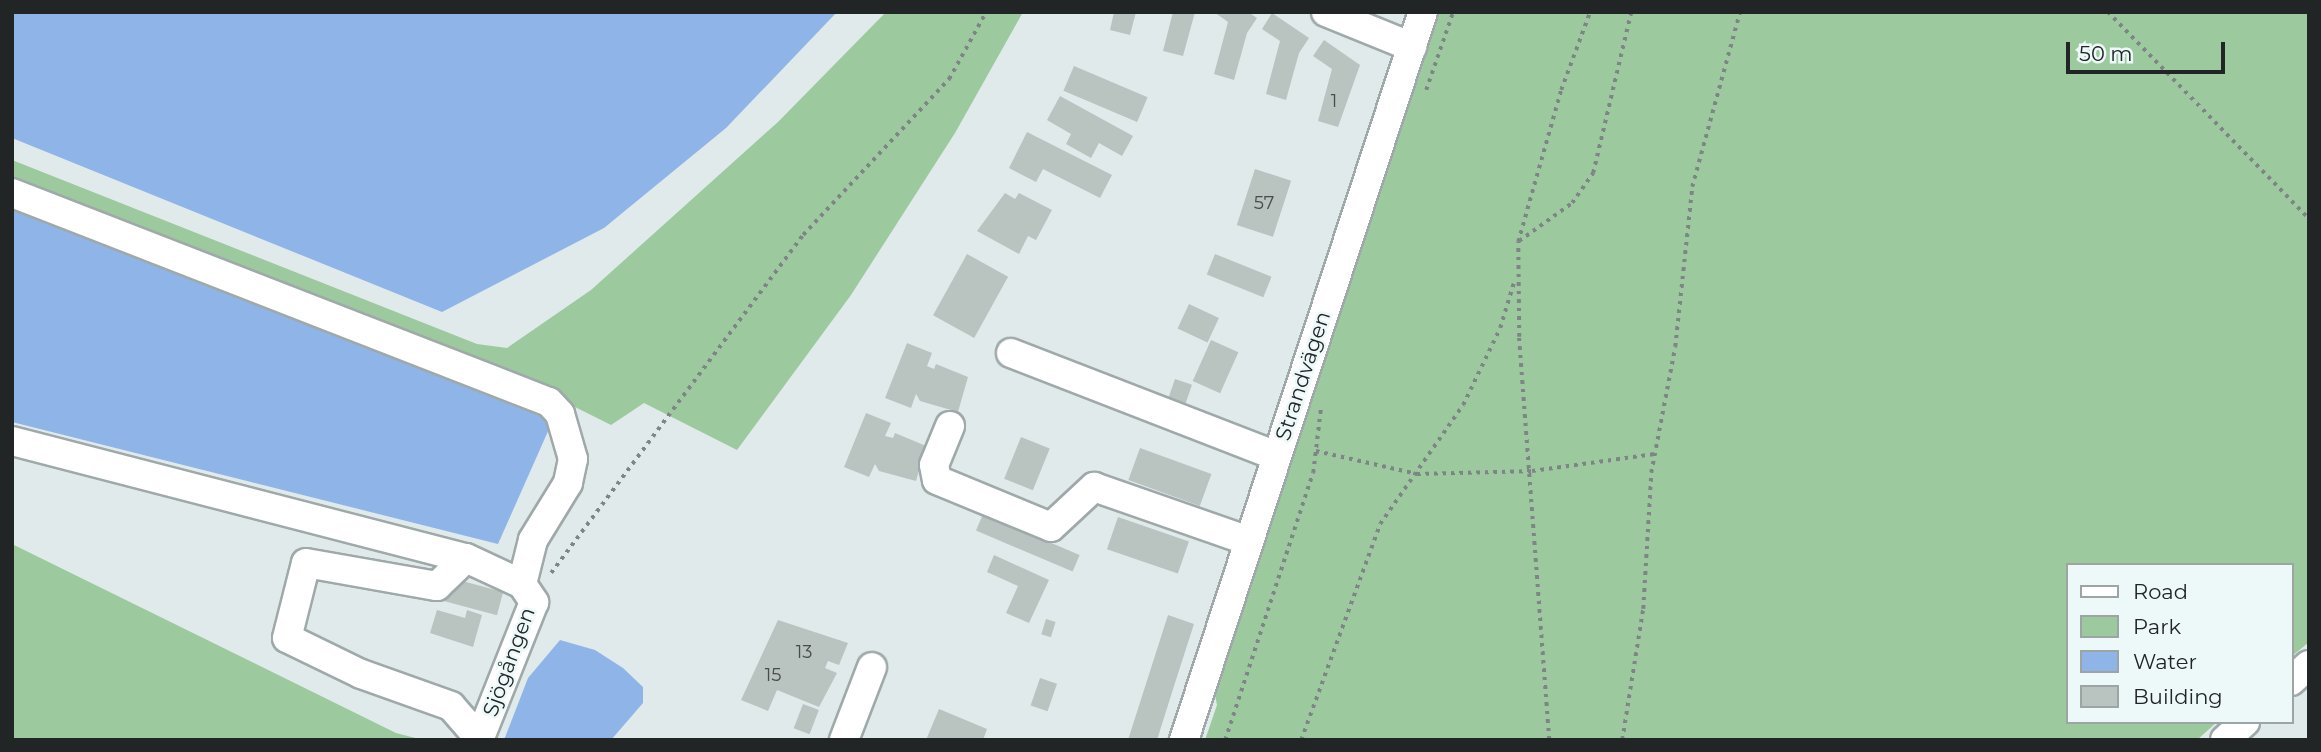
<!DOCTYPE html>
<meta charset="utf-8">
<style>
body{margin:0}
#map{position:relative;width:2321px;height:752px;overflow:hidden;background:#e0eaeb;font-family:Montserrat,sans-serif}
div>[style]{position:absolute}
.green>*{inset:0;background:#9cc99e}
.water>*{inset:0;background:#8fb4e7}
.building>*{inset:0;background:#b9c3bf;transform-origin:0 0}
.path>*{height:3.5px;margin-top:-1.75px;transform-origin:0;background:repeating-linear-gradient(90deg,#7f8586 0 3.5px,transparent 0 8.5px)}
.roads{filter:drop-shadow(2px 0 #9fa9a9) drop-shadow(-2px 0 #9fa9a9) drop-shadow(0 2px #9fa9a9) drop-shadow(0 -2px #9fa9a9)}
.minor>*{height:28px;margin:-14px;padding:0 14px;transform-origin:14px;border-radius:14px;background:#fff}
span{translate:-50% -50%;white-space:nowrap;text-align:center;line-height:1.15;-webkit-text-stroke:5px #edf8f8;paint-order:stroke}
.number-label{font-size:18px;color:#484c4c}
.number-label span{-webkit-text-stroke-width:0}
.street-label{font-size:21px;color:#222526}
.frame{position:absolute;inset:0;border:14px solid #222526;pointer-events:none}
.legend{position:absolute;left:2066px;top:563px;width:228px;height:161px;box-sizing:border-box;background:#edf8f8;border:2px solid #9ca4a4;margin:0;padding:9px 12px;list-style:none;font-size:21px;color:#222526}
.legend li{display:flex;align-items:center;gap:14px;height:35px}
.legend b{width:35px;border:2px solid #9ca4a4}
.scale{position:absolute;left:2066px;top:42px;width:159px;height:32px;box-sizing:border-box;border:4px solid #222526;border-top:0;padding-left:9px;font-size:21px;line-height:24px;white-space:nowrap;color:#222526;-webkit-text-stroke:5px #edf8f8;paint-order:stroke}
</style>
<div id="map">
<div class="green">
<i style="clip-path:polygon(886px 12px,1023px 12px,955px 133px,851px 295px,737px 450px,644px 403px,611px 425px,551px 395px,12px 187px,12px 160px,477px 344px,507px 348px,591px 290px,778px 122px)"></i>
<i style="clip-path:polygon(1439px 12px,2309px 12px,2309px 642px,2291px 657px,2291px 565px,2067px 565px,2067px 722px,2217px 722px,2197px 740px,1205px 740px,1217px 705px,1215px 695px)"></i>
<i style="clip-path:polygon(12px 544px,396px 733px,423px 740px,12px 740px)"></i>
</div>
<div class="water">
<i style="clip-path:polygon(12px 12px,837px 12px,726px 128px,604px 228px,442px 312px,12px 138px)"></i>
<i style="clip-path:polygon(12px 210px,553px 420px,498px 544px,12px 422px)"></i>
<i style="clip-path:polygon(560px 640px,595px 650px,623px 668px,643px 687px,643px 703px,611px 740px,504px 740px,528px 678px)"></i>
</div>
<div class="building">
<i style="clip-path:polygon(1114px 12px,1136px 12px,1130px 35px,1110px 30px)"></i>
<i style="clip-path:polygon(1173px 12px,1195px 12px,1183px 56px,1163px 51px)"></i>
<i style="clip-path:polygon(1214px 12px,1248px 12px,1257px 18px,1247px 33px,1234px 80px,1214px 74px,1228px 22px)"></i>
<i style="clip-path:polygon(1272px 13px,1309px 38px,1299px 53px,1286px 100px,1266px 94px,1280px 41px,1262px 29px)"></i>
<i style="clip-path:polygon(1324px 40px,1360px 65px,1338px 127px,1318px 121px,1332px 69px,1313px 56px)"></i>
<i style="left:1074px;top:66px;width:80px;height:27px;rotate:23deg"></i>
<i style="clip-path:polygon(1060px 96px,1133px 136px,1122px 156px,1099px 143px,1091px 158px,1066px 144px,1071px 134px,1047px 120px)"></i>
<i style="clip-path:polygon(1027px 132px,1112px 175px,1100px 198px,1043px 169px,1036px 182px,1009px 168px)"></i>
<i style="left:1255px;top:169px;width:38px;height:59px;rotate:18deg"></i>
<i style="clip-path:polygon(1005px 193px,1015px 199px,1019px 193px,1052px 210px,1036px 240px,1028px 236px,1019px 254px,977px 231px)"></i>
<i style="left:967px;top:254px;width:47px;height:70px;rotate:29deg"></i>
<i style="left:1215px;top:254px;width:61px;height:22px;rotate:22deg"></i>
<i style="left:1189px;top:304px;width:33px;height:27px;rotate:25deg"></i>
<i style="left:1211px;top:340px;width:30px;height:45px;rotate:24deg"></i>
<i style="clip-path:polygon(907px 343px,932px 353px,927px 366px,934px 369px,936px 364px,968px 377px,958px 412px,920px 401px,916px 394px,911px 408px,885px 398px)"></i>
<i style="left:1175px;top:379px;width:18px;height:24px;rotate:19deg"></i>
<i style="clip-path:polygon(866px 413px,891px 423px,885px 436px,893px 438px,895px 433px,926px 446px,916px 481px,879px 471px,875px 464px,869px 477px,844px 467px)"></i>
<i style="left:1021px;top:437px;width:31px;height:45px;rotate:22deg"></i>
<i style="left:1140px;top:448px;width:76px;height:34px;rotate:20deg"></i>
<i style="left:983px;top:514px;width:105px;height:18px;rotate:23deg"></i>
<i style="left:1118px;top:517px;width:75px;height:34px;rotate:19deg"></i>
<i style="clip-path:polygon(994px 555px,1049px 580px,1029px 623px,1006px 613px,1018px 586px,987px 572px)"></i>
<i style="left:451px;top:578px;width:54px;height:24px;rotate:15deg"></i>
<i style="clip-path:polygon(437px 610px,465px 618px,467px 610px,482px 615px,473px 647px,430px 633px)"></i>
<i style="clip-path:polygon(1168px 615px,1194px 624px,1174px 686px,1157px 740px,1128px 740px)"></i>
<i style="left:1046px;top:619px;width:10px;height:16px;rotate:17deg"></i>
<i style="clip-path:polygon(778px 620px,848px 643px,839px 665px,828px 661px,825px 668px,837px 673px,819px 707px,777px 690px,768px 711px,741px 700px)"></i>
<i style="left:1040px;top:678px;width:18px;height:29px;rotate:19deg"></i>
<i style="left:803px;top:704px;width:17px;height:26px;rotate:21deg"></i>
<i style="clip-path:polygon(939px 709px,987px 729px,983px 740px,926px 740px)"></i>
</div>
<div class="path">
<i style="left:2108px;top:12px;width:289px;rotate:45.8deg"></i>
<i style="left:1426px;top:90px;width:83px;rotate:-70.9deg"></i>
<i style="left:1519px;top:241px;width:65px;rotate:-35.6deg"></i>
<i style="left:1572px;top:203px;width:37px;rotate:-55deg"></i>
<i style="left:1593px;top:173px;width:165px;rotate:-76.7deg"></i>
<i style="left:1316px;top:451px;width:104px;rotate:12.8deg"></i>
<i style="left:1417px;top:474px;width:115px;rotate:-1.5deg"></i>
<i style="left:1532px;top:471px;width:124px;rotate:-7.9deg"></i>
<i style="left:551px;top:573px;width:422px;rotate:-53.3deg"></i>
<i style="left:803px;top:235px;width:214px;rotate:-46.9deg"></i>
<i style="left:949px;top:79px;width:77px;rotate:-61.1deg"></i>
<i style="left:1225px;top:740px;width:281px;rotate:-71.8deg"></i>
<i style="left:1313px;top:473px;width:67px;rotate:-83.2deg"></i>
<i style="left:1301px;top:740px;width:230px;rotate:-69.9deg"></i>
<i style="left:1380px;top:524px;width:145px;rotate:-55.1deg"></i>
<i style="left:1463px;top:405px;width:85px;rotate:-64.3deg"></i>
<i style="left:1500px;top:328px;width:48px;rotate:-73.1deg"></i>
<i style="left:1549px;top:740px;width:404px;rotate:-94.3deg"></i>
<i style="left:1519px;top:337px;width:95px;rotate:-90.6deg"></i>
<i style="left:1518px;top:242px;width:158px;rotate:-74.2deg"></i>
<i style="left:1561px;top:90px;width:83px;rotate:-69.6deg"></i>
<i style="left:1622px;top:740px;width:133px;rotate:-80.9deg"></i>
<i style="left:1643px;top:609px;width:136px;rotate:-86.6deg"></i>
<i style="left:1651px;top:473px;width:128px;rotate:-79.2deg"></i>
<i style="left:1675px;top:347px;width:161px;rotate:-83.9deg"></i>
<i style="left:1692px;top:187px;width:181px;rotate:-74.7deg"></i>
</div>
<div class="roads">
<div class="minor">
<i style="left:1326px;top:12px;width:93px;rotate:22.1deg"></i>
<i style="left:12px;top:193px;width:576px;rotate:21.27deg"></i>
<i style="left:549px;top:402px;width:16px;rotate:47deg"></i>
<i style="left:560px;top:414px;width:47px;rotate:73.9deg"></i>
<i style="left:573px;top:459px;width:25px;rotate:102deg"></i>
<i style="left:568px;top:483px;width:67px;rotate:121.6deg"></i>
<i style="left:533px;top:540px;width:45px;rotate:104deg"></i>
<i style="left:522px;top:584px;width:22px;rotate:56deg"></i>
<i style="left:534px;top:602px;width:149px;rotate:111.7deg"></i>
<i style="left:1011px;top:353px;width:285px;rotate:21.2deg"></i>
<i style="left:950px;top:426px;width:42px;rotate:112.3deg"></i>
<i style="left:934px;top:465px;width:15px;rotate:79deg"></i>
<i style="left:937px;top:480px;width:123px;rotate:22.4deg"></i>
<i style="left:1051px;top:527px;width:59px;rotate:-42.9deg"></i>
<i style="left:1094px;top:487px;width:164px;rotate:19.2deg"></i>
<i style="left:12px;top:441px;width:469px;rotate:14.5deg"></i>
<i style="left:2291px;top:681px;width:24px;rotate:-42deg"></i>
<i style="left:478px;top:737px;width:41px;rotate:-131.1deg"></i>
<i style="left:451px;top:706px;width:96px;rotate:-160.4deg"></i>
<i style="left:361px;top:674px;width:82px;rotate:-154.1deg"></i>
<i style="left:287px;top:638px;width:77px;rotate:-75.8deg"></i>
<i style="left:306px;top:563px;width:133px;rotate:10deg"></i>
<i style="left:437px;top:586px;width:40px;rotate:-44deg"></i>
<i style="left:466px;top:558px;width:62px;rotate:24.9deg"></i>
<i style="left:844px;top:740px;width:78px;rotate:-69deg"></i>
<i style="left:1184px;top:740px;width:766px;rotate:-71.83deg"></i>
<i style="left:2225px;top:740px;width:27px;rotate:-42deg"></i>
</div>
</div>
<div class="number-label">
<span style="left:1334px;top:101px">1</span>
<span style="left:1264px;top:203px">57</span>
<span style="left:804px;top:652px">13</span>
<span style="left:773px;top:675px">15</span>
</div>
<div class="street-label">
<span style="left:1303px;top:376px;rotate:-72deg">Strandvägen</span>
<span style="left:509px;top:662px;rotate:-70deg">Sjögången</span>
</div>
<div class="frame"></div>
<ul class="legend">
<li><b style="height:9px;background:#fff"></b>Road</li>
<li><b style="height:19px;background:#9cc99e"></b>Park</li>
<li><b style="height:19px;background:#8fb4e7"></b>Water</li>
<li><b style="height:19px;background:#b9c3bf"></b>Building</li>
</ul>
<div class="scale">50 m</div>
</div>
